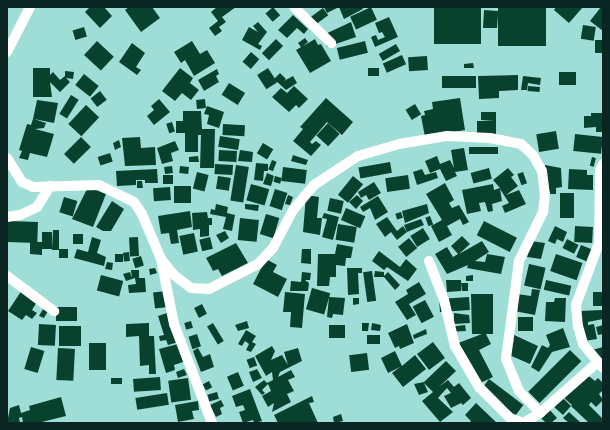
<!DOCTYPE html>
<style>
body{margin:0}
#map{position:relative;width:610px;height:430px;overflow:hidden;background:#9fded6;font-family:Literata,serif}
div>[style]{position:absolute}
.building>*{inset:0;background:#09412f;transform-origin:0 0}
.minor>*{height:10px;margin:-5px;padding:0 5px;transform-origin:5px;border-radius:5px;background:#fff}
span{translate:-50% -50%;white-space:nowrap;text-align:center;line-height:1.15;-webkit-text-stroke:4px #d9f8f3;paint-order:stroke}
.frame{position:absolute;inset:0;border:8px solid #0b2523;pointer-events:none}
</style>
<div id="map">
<div class="building">
<i style="clip-path:polygon(90px 7px,104px 7px,112px 16px,100px 28px,85px 12px)"></i>
<i style="clip-path:polygon(129px 7px,152px 7px,160px 18px,141px 32px,125px 10px)"></i>
<i style="clip-path:polygon(217px 7px,236px 7px,222px 17px,226px 22px,219px 27px,222px 31px,215px 36px,209px 28px,218px 21px,211px 12px)"></i>
<i style="left:273px;top:7px;width:11px;height:10px;rotate:49deg"></i>
<i style="clip-path:polygon(324px 7px,362px 7px,363px 9px,344px 19px,339px 7px,327px 13px)"></i>
<i style="left:371px;top:7px;width:14px;height:23px;rotate:65deg"></i>
<i style="left:434px;top:7px;width:47px;height:37px"></i>
<i style="clip-path:polygon(498px 7px,546px 7px,546px 46px,498px 46px,498px 15px,497px 28px,483px 28px,484px 10px,498px 11px)"></i>
<i style="clip-path:polygon(556px 7px,583px 7px,569px 23px,554px 10px)"></i>
<i style="clip-path:polygon(601px 7px,603px 7px,603px 31px,590px 21px)"></i>
<i style="left:323px;top:8px;width:9px;height:19px;rotate:54deg"></i>
<i style="clip-path:polygon(293px 15px,308px 29px,304px 34px,297px 28px,287px 38px,278px 30px)"></i>
<i style="clip-path:polygon(389px 17px,398px 37px,375px 47px,371px 37px,376px 35px,378px 40px,385px 37px,382px 32px,379px 33px,375px 23px)"></i>
<i style="clip-path:polygon(258px 22px,267px 32px,258px 44px,262px 46px,260px 50px,242px 40px,249px 27px,258px 32px,253px 26px)"></i>
<i style="clip-path:polygon(351px 22px,356px 37px,327px 47px,323px 35px)"></i>
<i style="left:583px;top:25px;width:13px;height:14px;rotate:9deg"></i>
<i style="left:84px;top:27px;width:10px;height:12px;rotate:73deg"></i>
<i style="clip-path:polygon(305px 38px,308px 42px,303px 46px,315px 39px,318px 45px,321px 44px,331px 61px,310px 73px,296px 50px,301px 47px,298px 43px)"></i>
<i style="left:276px;top:39px;width:10px;height:20px;rotate:45deg"></i>
<i style="left:595px;top:40px;width:8px;height:13px"></i>
<i style="left:97px;top:41px;width:23px;height:19px;rotate:43deg"></i>
<i style="clip-path:polygon(192px 41px,200px 54px,207px 50px,215px 63px,194px 76px,185px 60px,181px 63px,174px 52px)"></i>
<i style="left:365px;top:41px;width:12px;height:29px;rotate:76deg"></i>
<i style="clip-path:polygon(132px 43px,145px 53px,136px 67px,141px 70px,137px 75px,119px 62px)"></i>
<i style="left:396px;top:44px;width:8px;height:20px;rotate:60deg"></i>
<i style="left:251px;top:52px;width:11px;height:13px;rotate:41deg"></i>
<i style="left:402px;top:55px;width:10px;height:21px;rotate:66deg"></i>
<i style="left:427px;top:56px;width:14px;height:19px;rotate:86deg"></i>
<i style="clip-path:polygon(473px 63px,474px 68px,464px 68px,464px 64px)"></i>
<i style="clip-path:polygon(33px 68px,50px 68px,50px 75px,53px 72px,60px 80px,65px 76px,65px 71px,74px 72px,73px 79px,66px 78px,70px 82px,60px 92px,50px 82px,52px 97px,33px 97px)"></i>
<i style="clip-path:polygon(180px 68px,193px 78px,190px 83px,199px 90px,191px 100px,182px 93px,175px 101px,162px 91px)"></i>
<i style="left:268px;top:68px;width:17px;height:13px;rotate:57deg"></i>
<i style="left:368px;top:68px;width:11px;height:8px"></i>
<i style="clip-path:polygon(217px 69px,219px 74px,216px 76px,219px 82px,204px 91px,198px 80px)"></i>
<i style="left:576px;top:72px;width:13px;height:17px;rotate:90deg"></i>
<i style="clip-path:polygon(280px 73px,286px 79px,284px 81px,293px 76px,297px 83px,286px 90px,274px 79px)"></i>
<i style="left:84px;top:74px;width:19px;height:14px;rotate:39deg"></i>
<i style="clip-path:polygon(518px 75px,518px 90px,499px 91px,499px 98px,479px 99px,478px 76px)"></i>
<i style="left:442px;top:76px;width:34px;height:12px"></i>
<i style="clip-path:polygon(523px 76px,541px 78px,540px 85px,528px 83px,527px 90px,521px 90px)"></i>
<i style="left:229px;top:83px;width:19px;height:14px;rotate:32deg"></i>
<i style="clip-path:polygon(294px 86px,308px 99px,299px 108px,296px 105px,289px 112px,272px 97px,281px 88px,287px 93px)"></i>
<i style="left:528px;top:86px;width:12px;height:5px;rotate:5deg"></i>
<i style="left:100px;top:91px;width:11px;height:12px;rotate:52deg"></i>
<i style="left:71px;top:95px;width:9px;height:22px;rotate:32deg"></i>
<i style="clip-path:polygon(326px 98px,353px 122px,342px 135px,327px 122px,310px 142px,312px 144px,316px 141px,321px 145px,311px 156px,293px 141px,303px 129px,300px 127px)"></i>
<i style="clip-path:polygon(460px 98px,465px 130px,425px 137px,421px 116px,425px 115px,424px 111px,433px 109px,432px 102px)"></i>
<i style="clip-path:polygon(159px 99px,170px 112px,154px 125px,147px 116px,154px 110px,151px 106px)"></i>
<i style="left:205px;top:99px;width:9px;height:9px;rotate:84deg"></i>
<i style="clip-path:polygon(37px 100px,58px 103px,54px 123px,34px 119px,46px 123px,44px 128px,35px 129px,54px 134px,47px 157px,30px 153px,28px 160px,19px 158px,22px 151px,19px 150px,27px 124px,31px 125px,33px 119px)"></i>
<i style="left:415px;top:104px;width:12px;height:11px;rotate:59deg"></i>
<i style="left:86px;top:105px;width:18px;height:26px;rotate:43deg"></i>
<i style="clip-path:polygon(207px 106px,224px 112px,219px 128px,207px 124px,209px 115px,204px 114px)"></i>
<i style="clip-path:polygon(183px 111px,201px 111px,202px 129px,215px 129px,214px 168px,200px 168px,201px 135px,198px 135px,198px 152px,185px 152px,185px 133px,176px 133px,176px 121px,183px 121px)"></i>
<i style="clip-path:polygon(481px 112px,496px 112px,496px 136px,477px 137px,477px 121px,494px 121px,481px 120px)"></i>
<i style="clip-path:polygon(591px 113px,603px 113px,603px 132px,596px 132px,596px 127px,584px 128px,584px 116px,591px 116px)"></i>
<i style="left:172px;top:122px;width:10px;height:6px;rotate:73deg"></i>
<i style="left:328px;top:123px;width:16px;height:17px;rotate:43deg"></i>
<i style="left:223px;top:124px;width:22px;height:11px;rotate:3deg"></i>
<i style="left:556px;top:131px;width:18px;height:20px;rotate:81deg"></i>
<i style="left:575px;top:134px;width:28px;height:17px;rotate:6deg"></i>
<i style="left:220px;top:136px;width:20px;height:11px;rotate:9deg"></i>
<i style="left:81px;top:137px;width:14px;height:24px;rotate:45deg"></i>
<i style="clip-path:polygon(140px 137px,141px 148px,155px 147px,156px 165px,125px 166px,122px 138px)"></i>
<i style="clip-path:polygon(119px 140px,121px 147px,115px 150px,113px 143px)"></i>
<i style="clip-path:polygon(175px 141px,179px 150px,171px 153px,173px 161px,162px 164px,157px 148px)"></i>
<i style="left:263px;top:143px;width:12px;height:12px;rotate:31deg"></i>
<i style="left:498px;top:147px;width:7px;height:29px;rotate:90deg"></i>
<i style="clip-path:polygon(464px 148px,468px 170px,455px 172px,457px 176px,446px 181px,440px 169px,430px 173px,425px 161px,437px 156px,440px 164px,450px 160px,454px 168px,451px 150px)"></i>
<i style="left:219px;top:150px;width:18px;height:11px;rotate:3deg"></i>
<i style="clip-path:polygon(240px 150px,253px 152px,252px 162px,238px 161px)"></i>
<i style="left:110px;top:153px;width:9px;height:13px;rotate:72deg"></i>
<i style="clip-path:polygon(293px 155px,308px 160px,306px 165px,291px 161px)"></i>
<i style="clip-path:polygon(198px 156px,199px 162px,189px 162px,189px 157px)"></i>
<i style="left:592px;top:157px;width:4px;height:9px;rotate:14deg"></i>
<i style="left:272px;top:160px;width:5px;height:10px;rotate:22deg"></i>
<i style="left:390px;top:162px;width:11px;height:32px;rotate:80deg"></i>
<i style="clip-path:polygon(256px 163px,268px 164px,268px 171px,264px 171px,263px 181px,254px 180px)"></i>
<i style="left:215px;top:164px;width:18px;height:10px;rotate:3deg"></i>
<i style="left:236px;top:165px;width:13px;height:36px;rotate:9deg"></i>
<i style="clip-path:polygon(545px 165px,561px 168px,562px 187px,556px 188px,556px 194px,545px 194px)"></i>
<i style="left:172px;top:166px;width:7px;height:8px;rotate:82deg"></i>
<i style="left:180px;top:166px;width:9px;height:7px;rotate:6deg"></i>
<i style="left:283px;top:167px;width:24px;height:14px;rotate:7deg"></i>
<i style="left:489px;top:168px;width:11px;height:19px;rotate:75deg"></i>
<i style="clip-path:polygon(508px 168px,514px 175px,511px 177px,518px 186px,506px 195px,519px 190px,526px 204px,505px 213px,502px 206px,509px 203px,500px 189px,502px 201px,492px 204px,493px 211px,488px 212px,485px 202px,479px 203px,481px 211px,467px 214px,462px 190px,493px 184px,494px 190px,500px 188px,493px 180px)"></i>
<i style="clip-path:polygon(157px 169px,158px 183px,145px 183px,145px 180px,136px 180px,136px 185px,117px 186px,116px 171px)"></i>
<i style="clip-path:polygon(422px 169px,425px 175px,436px 172px,438px 178px,417px 185px,413px 172px)"></i>
<i style="clip-path:polygon(569px 169px,587px 170px,587px 175px,593px 175px,593px 190px,568px 189px)"></i>
<i style="left:197px;top:172px;width:12px;height:17px;rotate:14deg"></i>
<i style="left:523px;top:172px;width:12px;height:6px;rotate:70deg"></i>
<i style="clip-path:polygon(267px 173px,274px 176px,271px 186px,263px 184px)"></i>
<i style="left:163px;top:175px;width:10px;height:9px"></i>
<i style="left:408px;top:175px;width:14px;height:23px;rotate:82deg"></i>
<i style="left:218px;top:176px;width:13px;height:13px;rotate:9deg"></i>
<i style="left:275px;top:176px;width:7px;height:6px;rotate:16deg"></i>
<i style="left:353px;top:176px;width:13px;height:24px;rotate:39deg"></i>
<i style="clip-path:polygon(137px 181px,142px 181px,143px 188px,137px 188px)"></i>
<i style="clip-path:polygon(374px 182px,381px 193px,369px 200px,366px 195px,361px 198px,358px 192px)"></i>
<i style="clip-path:polygon(445px 183px,454px 200px,449px 203px,452px 208px,459px 205px,469px 222px,463px 225px,460px 219px,447px 226px,452px 235px,439px 242px,431px 226px,442px 220px,426px 194px)"></i>
<i style="left:251px;top:184px;width:19px;height:17px;rotate:16deg"></i>
<i style="left:174px;top:186px;width:17px;height:17px"></i>
<i style="clip-path:polygon(88px 187px,106px 194px,93px 227px,72px 219px)"></i>
<i style="left:170px;top:187px;width:13px;height:17px;rotate:86deg"></i>
<i style="left:275px;top:189px;width:13px;height:18px;rotate:18deg"></i>
<i style="left:560px;top:193px;width:14px;height:25px"></i>
<i style="clip-path:polygon(288px 195px,293px 197px,290px 205px,285px 204px)"></i>
<i style="clip-path:polygon(306px 195px,319px 197px,317px 218px,322px 218px,320px 235px,303px 232px)"></i>
<i style="clip-path:polygon(357px 195px,363px 201px,356px 209px,349px 202px)"></i>
<i style="clip-path:polygon(378px 196px,388px 212px,375px 220px,370px 208px,363px 212px,360px 207px)"></i>
<i style="left:64px;top:197px;width:14px;height:16px;rotate:17deg"></i>
<i style="left:330px;top:198px;width:14px;height:13px;rotate:12deg"></i>
<i style="clip-path:polygon(112px 201px,124px 209px,111px 231px,103px 231px,96px 227px)"></i>
<i style="clip-path:polygon(216px 204px,228px 207px,227px 213px,235px 215px,232px 231px,223px 229px,226px 217px,210px 214px,211px 209px,215px 210px)"></i>
<i style="clip-path:polygon(245px 204px,259px 205px,258px 211px,245px 209px)"></i>
<i style="clip-path:polygon(427px 204px,429px 213px,405px 223px,402px 211px)"></i>
<i style="left:346px;top:208px;width:21px;height:13px;rotate:23deg"></i>
<i style="clip-path:polygon(190px 211px,192px 227px,177px 230px,179px 243px,171px 244px,169px 233px,161px 234px,158px 216px)"></i>
<i style="clip-path:polygon(207px 212px,208px 218px,212px 218px,212px 225px,209px 225px,209px 236px,200px 237px,200px 229px,193px 230px,192px 213px)"></i>
<i style="left:401px;top:212px;width:6px;height:6px;rotate:72deg"></i>
<i style="clip-path:polygon(324px 213px,339px 217px,333px 240px,322px 237px,327px 219px,322px 218px)"></i>
<i style="left:266px;top:214px;width:14px;height:21px;rotate:17deg"></i>
<i style="left:430px;top:216px;width:9px;height:5px;rotate:69deg"></i>
<i style="clip-path:polygon(387px 217px,397px 231px,403px 226px,407px 232px,397px 240px,391px 232px,385px 237px,376px 224px)"></i>
<i style="left:240px;top:218px;width:19px;height:22px;rotate:6deg"></i>
<i style="clip-path:polygon(421px 219px,424px 225px,407px 232px,404px 225px)"></i>
<i style="left:7px;top:221px;width:31px;height:21px;rotate:2deg"></i>
<i style="left:484px;top:221px;width:37px;height:16px;rotate:27deg"></i>
<i style="left:338px;top:224px;width:19px;height:16px;rotate:9deg"></i>
<i style="clip-path:polygon(555px 226px,567px 232px,563px 242px,557px 239px,555px 244px,548px 241px)"></i>
<i style="left:575px;top:226px;width:18px;height:16px;rotate:3deg"></i>
<i style="left:423px;top:228px;width:13px;height:15px;rotate:58deg"></i>
<i style="clip-path:polygon(53px 230px,59px 230px,59px 250px,52px 250px)"></i>
<i style="clip-path:polygon(225px 231px,229px 238px,221px 243px,216px 235px)"></i>
<i style="clip-path:polygon(42px 232px,52px 232px,52px 249px,42px 249px,42px 255px,30px 254px,30px 242px,42px 242px)"></i>
<i style="left:194px;top:233px;width:19px;height:15px;rotate:78deg"></i>
<i style="left:73px;top:234px;width:10px;height:10px"></i>
<i style="clip-path:polygon(462px 236px,470px 244px,459px 254px,482px 241px,489px 252px,475px 261px,485px 262px,487px 254px,505px 257px,501px 274px,467px 268px,468px 265px,447px 274px,435px 254px,447px 247px,453px 257px,458px 254px,451px 246px)"></i>
<i style="clip-path:polygon(92px 237px,101px 240px,97px 253px,106px 257px,104px 266px,74px 258px,77px 249px,88px 252px)"></i>
<i style="left:138px;top:237px;width:19px;height:9px;rotate:87deg"></i>
<i style="left:210px;top:237px;width:12px;height:11px;rotate:76deg"></i>
<i style="left:409px;top:238px;width:13px;height:14px;rotate:51deg"></i>
<i style="left:567px;top:239px;width:13px;height:10px;rotate:27deg"></i>
<i style="clip-path:polygon(531px 241px,545px 243px,541px 259px,527px 257px)"></i>
<i style="clip-path:polygon(236px 243px,248px 263px,222px 276px,218px 269px,213px 271px,211px 267px,216px 264px,211px 267px,206px 258px)"></i>
<i style="clip-path:polygon(337px 244px,353px 247px,351px 258px,346px 258px,345px 266px,336px 265px,336px 277px,330px 277px,329px 286px,317px 286px,318px 254px,335px 254px)"></i>
<i style="left:581px;top:245px;width:11px;height:13px;rotate:22deg"></i>
<i style="left:59px;top:249px;width:9px;height:9px"></i>
<i style="clip-path:polygon(302px 249px,311px 249px,311px 264px,301px 263px)"></i>
<i style="clip-path:polygon(379px 251px,400px 267px,406px 259px,417px 269px,408px 281px,387px 267px,384px 270px,372px 261px)"></i>
<i style="left:129px;top:252px;width:9px;height:6px;rotate:84deg"></i>
<i style="left:115px;top:254px;width:8px;height:8px"></i>
<i style="left:556px;top:254px;width:28px;height:18px;rotate:19deg"></i>
<i style="left:141px;top:256px;width:10px;height:9px;rotate:73deg"></i>
<i style="clip-path:polygon(266px 259px,277px 265px,273px 272px,287px 279px,278px 297px,253px 284px)"></i>
<i style="clip-path:polygon(107px 262px,113px 263px,112px 270px,105px 269px)"></i>
<i style="left:529px;top:264px;width:17px;height:22px;rotate:13deg"></i>
<i style="clip-path:polygon(155px 268px,157px 273px,150px 275px,149px 269px)"></i>
<i style="clip-path:polygon(347px 268px,362px 268px,362px 273px,358px 273px,359px 294px,348px 295px)"></i>
<i style="clip-path:polygon(131px 270px,139px 270px,139px 278px,145px 278px,146px 292px,129px 293px,128px 285px,136px 284px,135px 278px,126px 281px,123px 274px,130px 272px,132px 278px)"></i>
<i style="left:372px;top:271px;width:30px;height:9px;rotate:82deg"></i>
<i style="clip-path:polygon(375px 271px,384px 272px,384px 276px,388px 272px,400px 285px,395px 290px,384px 277px,374px 277px)"></i>
<i style="clip-path:polygon(302px 272px,311px 273px,310px 280px,305px 280px,309px 283px,308px 291px,290px 291px,291px 281px,301px 282px)"></i>
<i style="left:101px;top:275px;width:23px;height:16px;rotate:15deg"></i>
<i style="clip-path:polygon(473px 275px,473px 281px,466px 281px,466px 276px)"></i>
<i style="clip-path:polygon(446px 280px,461px 280px,461px 291px,447px 292px)"></i>
<i style="left:546px;top:280px;width:26px;height:10px;rotate:13deg"></i>
<i style="clip-path:polygon(419px 282px,426px 294px,409px 304px,416px 315px,407px 320px,395px 302px,408px 294px,406px 290px)"></i>
<i style="clip-path:polygon(461px 283px,468px 283px,468px 291px,462px 291px)"></i>
<i style="left:312px;top:288px;width:19px;height:22px;rotate:16deg"></i>
<i style="clip-path:polygon(532px 289px,540px 290px,535px 315px,514px 311px,517px 294px,531px 296px)"></i>
<i style="clip-path:polygon(22px 290px,38px 300px,32px 310px,37px 313px,32px 319px,26px 315px,22px 320px,8px 311px)"></i>
<i style="left:166px;top:291px;width:16px;height:13px;rotate:83deg"></i>
<i style="clip-path:polygon(285px 292px,305px 294px,302px 328px,290px 327px,291px 312px,283px 312px)"></i>
<i style="left:593px;top:292px;width:10px;height:14px"></i>
<i style="clip-path:polygon(471px 294px,493px 294px,493px 334px,486px 334px,491px 344px,479px 350px,493px 377px,474px 386px,453px 345px,482px 334px,472px 334px)"></i>
<i style="clip-path:polygon(329px 297px,345px 298px,343px 315px,333px 314px,332px 318px,327px 317px)"></i>
<i style="left:469px;top:297px;width:13px;height:30px;rotate:86deg"></i>
<i style="clip-path:polygon(353px 298px,359px 298px,359px 304px,353px 305px)"></i>
<i style="clip-path:polygon(555px 298px,566px 298px,565px 322px,545px 321px,546px 302px,554px 302px)"></i>
<i style="left:425px;top:300px;width:19px;height:14px;rotate:62deg"></i>
<i style="left:202px;top:304px;width:11px;height:9px;rotate:63deg"></i>
<i style="left:56px;top:307px;width:21px;height:14px"></i>
<i style="clip-path:polygon(43px 309px,48px 311px,44px 318px,39px 316px)"></i>
<i style="clip-path:polygon(603px 310px,603px 319px,588px 322px,588px 325px,594px 324px,597px 339px,584px 341px,579px 311px)"></i>
<i style="clip-path:polygon(173px 311px,182px 341px,168px 345px,166px 340px,160px 341px,159px 336px,164px 335px,158px 316px)"></i>
<i style="clip-path:polygon(454px 313px,469px 315px,470px 323px,454px 324px)"></i>
<i style="left:518px;top:317px;width:15px;height:14px"></i>
<i style="left:191px;top:321px;width:7px;height:7px;rotate:74deg"></i>
<i style="clip-path:polygon(247px 321px,249px 328px,238px 331px,235px 325px)"></i>
<i style="clip-path:polygon(149px 323px,149px 336px,154px 336px,156px 374px,149px 374px,149px 365px,140px 366px,139px 336px,126px 337px,126px 324px)"></i>
<i style="left:213px;top:323px;width:21px;height:7px;rotate:59deg"></i>
<i style="clip-path:polygon(362px 323px,369px 323px,368px 331px,362px 331px)"></i>
<i style="clip-path:polygon(372px 323px,381px 325px,380px 331px,371px 330px)"></i>
<i style="left:39px;top:324px;width:17px;height:21px;rotate:3deg"></i>
<i style="clip-path:polygon(407px 324px,414px 343px,400px 349px,399px 346px,395px 348px,388px 333px)"></i>
<i style="left:329px;top:325px;width:16px;height:13px"></i>
<i style="clip-path:polygon(465px 325px,466px 331px,448px 332px,448px 327px)"></i>
<i style="clip-path:polygon(603px 325px,603px 334px,598px 335px,596px 327px)"></i>
<i style="left:59px;top:326px;width:22px;height:20px"></i>
<i style="clip-path:polygon(563px 328px,570px 347px,552px 352px,539px 372px,531px 367px,542px 345px,548px 348px,550px 345px,546px 335px)"></i>
<i style="clip-path:polygon(426px 329px,427px 334px,414px 339px,413px 335px)"></i>
<i style="clip-path:polygon(246px 330px,256px 336px,252px 342px,256px 344px,251px 352px,246px 350px,249px 344px,245px 341px,242px 346px,238px 344px)"></i>
<i style="left:197px;top:334px;width:13px;height:9px;rotate:72deg"></i>
<i style="clip-path:polygon(512px 334px,538px 346px,530px 364px,507px 354px,514px 340px,510px 338px)"></i>
<i style="left:367px;top:335px;width:13px;height:9px"></i>
<i style="left:433px;top:342px;width:20px;height:20px;rotate:53deg"></i>
<i style="left:89px;top:343px;width:17px;height:27px"></i>
<i style="clip-path:polygon(178px 344px,183px 362px,174px 365px,175px 370px,166px 373px,159px 349px)"></i>
<i style="clip-path:polygon(272px 346px,275px 351px,271px 360px,282px 355px,288px 365px,284px 352px,298px 348px,302px 361px,280px 372px,278px 377px,291px 370px,295px 377px,288px 380px,294px 391px,287px 394px,291px 402px,272px 412px,274px 403px,268px 407px,262px 396px,271px 391px,268px 384px,262px 390px,265px 393px,262px 395px,255px 387px,264px 380px,267px 383px,273px 380px,272px 372px,266px 376px,255px 356px)"></i>
<i style="left:31px;top:347px;width:14px;height:23px;rotate:17deg"></i>
<i style="clip-path:polygon(603px 347px,603px 362px,592px 350px)"></i>
<i style="left:58px;top:348px;width:17px;height:32px;rotate:3deg"></i>
<i style="clip-path:polygon(198px 348px,203px 357px,210px 354px,214px 367px,201px 372px,193px 351px)"></i>
<i style="left:570px;top:350px;width:16px;height:59px;rotate:45deg"></i>
<i style="clip-path:polygon(395px 351px,402px 366px,415px 355px,426px 369px,403px 387px,392px 373px,400px 367px,388px 373px,381px 358px)"></i>
<i style="left:367px;top:353px;width:17px;height:18px;rotate:83deg"></i>
<i style="left:254px;top:357px;width:9px;height:8px;rotate:69deg"></i>
<i style="clip-path:polygon(446px 361px,456px 371px,439px 387px,448px 380px,454px 387px,459px 383px,471px 398px,463px 405px,461px 403px,451px 408px,444px 396px,451px 393px,447px 388px,438px 398px,453px 412px,440px 422px,422px 401px,433px 392px,424px 383px,428px 392px,419px 395px,414px 384px,424px 382px)"></i>
<i style="clip-path:polygon(184px 369px,187px 375px,178px 378px,176px 372px)"></i>
<i style="clip-path:polygon(257px 369px,262px 378px,253px 382px,249px 372px)"></i>
<i style="left:238px;top:372px;width:15px;height:12px;rotate:67deg"></i>
<i style="clip-path:polygon(585px 373px,595px 381px,598px 378px,603px 383px,603px 390px,599px 394px,603px 400px,596px 407px,591px 402px,589px 405px,603px 419px,601px 423px,589px 423px,571px 406px,563px 415px,553px 406px,562px 397px,571px 406px,582px 394px,572px 405px,563px 397px)"></i>
<i style="left:160px;top:377px;width:13px;height:27px;rotate:86deg"></i>
<i style="left:122px;top:378px;width:6px;height:11px;rotate:90deg"></i>
<i style="left:188px;top:378px;width:22px;height:20px;rotate:82deg"></i>
<i style="left:489px;top:379px;width:43px;height:16px;rotate:37deg"></i>
<i style="left:209px;top:381px;width:7px;height:7px;rotate:63deg"></i>
<i style="clip-path:polygon(250px 389px,262px 421px,254px 423px,253px 420px,243px 423px,239px 412px,245px 410px,243px 405px,236px 407px,232px 396px)"></i>
<i style="left:217px;top:392px;width:7px;height:10px;rotate:74deg"></i>
<i style="left:167px;top:393px;width:12px;height:32px;rotate:81deg"></i>
<i style="clip-path:polygon(312px 396px,314px 402px,309px 403px,318px 423px,278px 423px,274px 415px)"></i>
<i style="clip-path:polygon(61px 397px,66px 416px,38px 423px,23px 423px,22px 417px,19px 418px,20px 423px,7px 423px,10px 408px,19px 405px,21px 413px,30px 410px,29px 406px)"></i>
<i style="clip-path:polygon(221px 400px,224px 406px,220px 408px,222px 414px,216px 417px,210px 405px)"></i>
<i style="clip-path:polygon(198px 401px,199px 410px,192px 411px,194px 419px,178px 422px,175px 405px)"></i>
<i style="clip-path:polygon(476px 403px,497px 423px,469px 423px,471px 421px,465px 415px)"></i>
<i style="clip-path:polygon(548px 408px,557px 418px,551px 423px,546px 423px,539px 416px)"></i>
<i style="clip-path:polygon(569px 412px,581px 423px,569px 423px,563px 418px)"></i>
<i style="clip-path:polygon(341px 414px,343px 421px,334px 423px,333px 417px)"></i>
</div>
<div class="minor">
<i style="left:294px;top:7px;width:52px;rotate:44.2deg"></i>
<i style="left:7px;top:52px;width:51px;rotate:-62.9deg"></i>
<i style="left:7px;top:158px;width:28px;rotate:58deg"></i>
<i style="left:22px;top:182px;width:12px;rotate:24deg"></i>
<i style="left:33px;top:187px;width:66px;rotate:-1.7deg"></i>
<i style="left:99px;top:185px;width:39px;rotate:26deg"></i>
<i style="left:134px;top:202px;width:14px;rotate:56deg"></i>
<i style="left:142px;top:214px;width:49px;rotate:67.1deg"></i>
<i style="left:161px;top:259px;width:66px;rotate:78.7deg"></i>
<i style="left:174px;top:324px;width:106px;rotate:69deg"></i>
<i style="left:603px;top:164px;width:7px;rotate:117deg"></i>
<i style="left:600px;top:170px;width:73px;rotate:90.8deg"></i>
<i style="left:599px;top:243px;width:66px;rotate:110.4deg"></i>
<i style="left:576px;top:305px;width:21px;rotate:85deg"></i>
<i style="left:578px;top:326px;width:19px;rotate:74deg"></i>
<i style="left:583px;top:344px;width:31px;rotate:50deg"></i>
<i style="left:7px;top:217px;width:13px;rotate:-9deg"></i>
<i style="left:20px;top:215px;width:19px;rotate:-25deg"></i>
<i style="left:37px;top:207px;width:25px;rotate:-58deg"></i>
<i style="left:161px;top:259px;width:21px;rotate:51deg"></i>
<i style="left:174px;top:275px;width:21px;rotate:37deg"></i>
<i style="left:191px;top:288px;width:18px;rotate:3deg"></i>
<i style="left:209px;top:289px;width:55px;rotate:-27deg"></i>
<i style="left:258px;top:264px;width:22px;rotate:-47deg"></i>
<i style="left:273px;top:248px;width:43px;rotate:-62.2deg"></i>
<i style="left:293px;top:210px;width:33px;rotate:-50deg"></i>
<i style="left:314px;top:185px;width:53px;rotate:-33.4deg"></i>
<i style="left:358px;top:156px;width:43px;rotate:-16.3deg"></i>
<i style="left:399px;top:144px;width:49px;rotate:-9.5deg"></i>
<i style="left:447px;top:136px;width:43px;rotate:2.7deg"></i>
<i style="left:490px;top:138px;width:32px;rotate:11deg"></i>
<i style="left:521px;top:144px;width:16px;rotate:43deg"></i>
<i style="left:533px;top:155px;width:18px;rotate:61deg"></i>
<i style="left:542px;top:171px;width:23px;rotate:83deg"></i>
<i style="left:545px;top:194px;width:18px;rotate:96deg"></i>
<i style="left:543px;top:212px;width:55px;rotate:116.1deg"></i>
<i style="left:519px;top:261px;width:99px;rotate:97.6deg"></i>
<i style="left:506px;top:359px;width:35px;rotate:68deg"></i>
<i style="left:519px;top:391px;width:30px;rotate:46deg"></i>
<i style="left:429px;top:261px;width:42px;rotate:69deg"></i>
<i style="left:444px;top:300px;width:47px;rotate:76.6deg"></i>
<i style="left:455px;top:346px;width:48px;rotate:59.7deg"></i>
<i style="left:479px;top:387px;width:44px;rotate:45deg"></i>
<i style="left:510px;top:418px;width:14px;rotate:21deg"></i>
<i style="left:523px;top:423px;width:20px;rotate:-30deg"></i>
<i style="left:540px;top:413px;width:76px;rotate:-41.3deg"></i>
<i style="left:7px;top:276px;width:59px;rotate:36.7deg"></i>
</div>
<div class="frame"></div>
</div>
